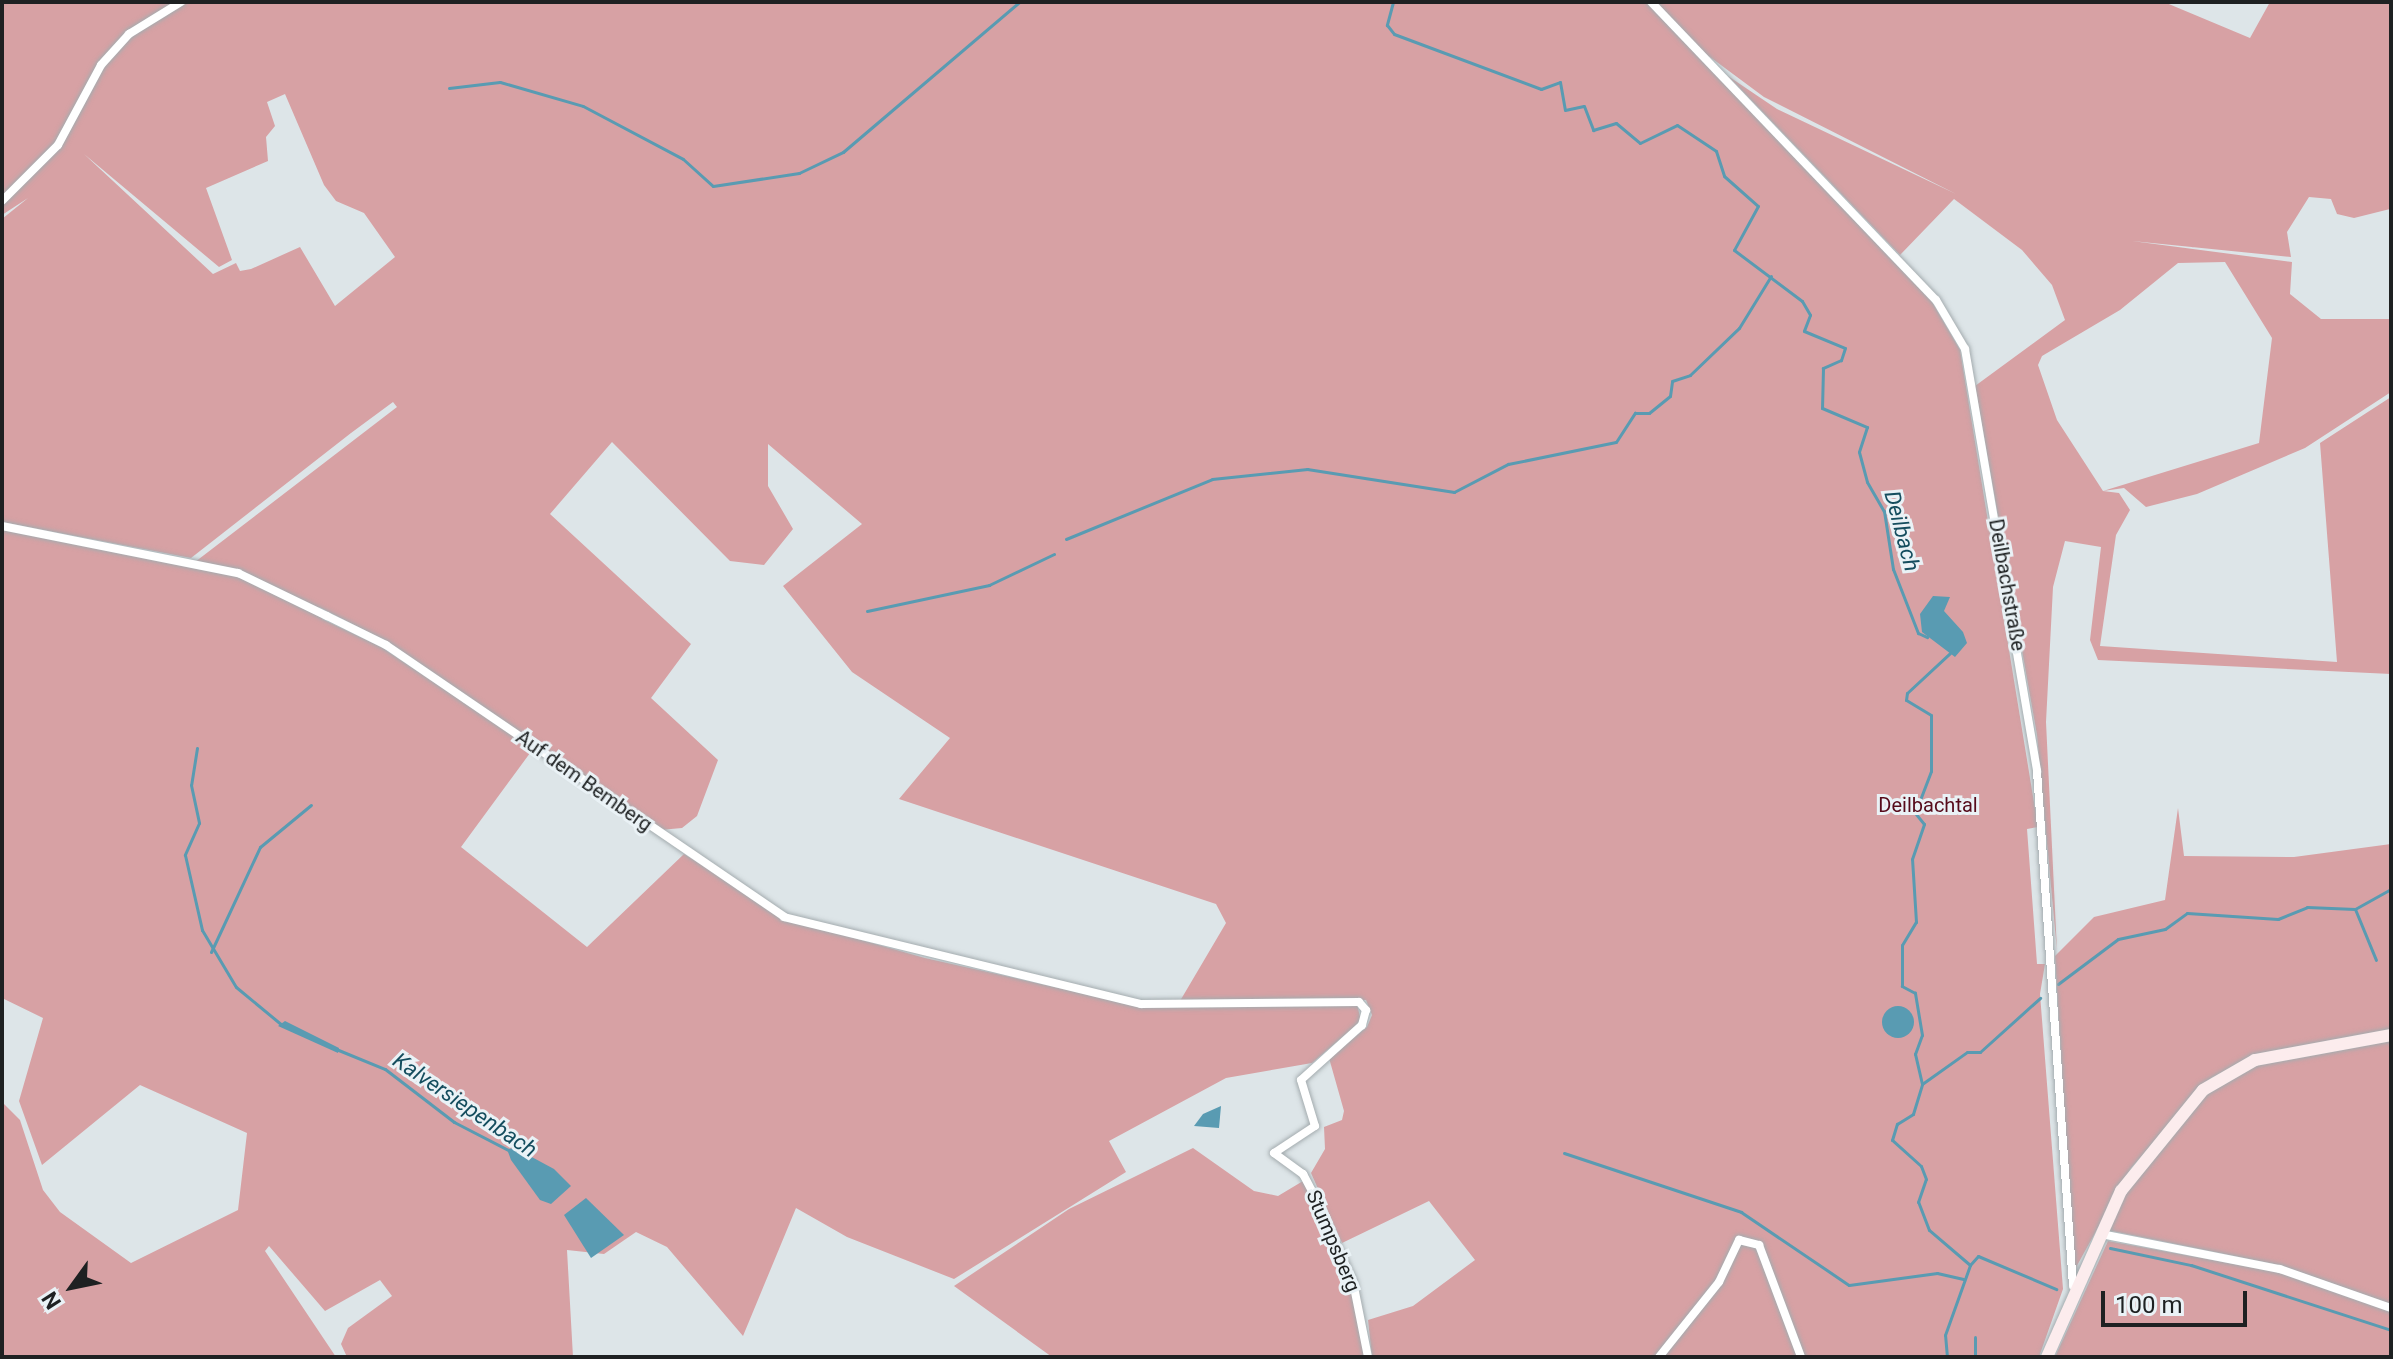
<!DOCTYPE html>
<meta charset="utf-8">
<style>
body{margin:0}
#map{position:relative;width:2393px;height:1359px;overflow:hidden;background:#dde5e8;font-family:Roboto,sans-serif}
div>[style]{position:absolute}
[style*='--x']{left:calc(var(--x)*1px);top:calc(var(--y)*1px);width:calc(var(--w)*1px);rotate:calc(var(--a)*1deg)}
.green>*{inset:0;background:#d7a1a4}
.water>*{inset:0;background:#599bb2}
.round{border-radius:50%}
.stream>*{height:3px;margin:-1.5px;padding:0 1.5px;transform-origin:1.5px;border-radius:1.5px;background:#599bb2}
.roads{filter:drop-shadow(0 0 2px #a4acaf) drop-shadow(0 0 2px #a4acaf)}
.minor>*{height:8px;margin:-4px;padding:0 4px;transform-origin:4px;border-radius:4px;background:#fff}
.secondary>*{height:12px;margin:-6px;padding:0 6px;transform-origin:6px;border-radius:6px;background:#fceced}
span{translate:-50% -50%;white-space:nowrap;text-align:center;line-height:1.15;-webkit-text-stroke:6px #eaf2f6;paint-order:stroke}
.street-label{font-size:20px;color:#1e2122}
.park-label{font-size:20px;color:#560b1b}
.water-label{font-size:22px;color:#144d5e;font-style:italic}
.frame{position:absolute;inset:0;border:4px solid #1e2122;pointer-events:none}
.north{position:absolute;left:32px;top:1247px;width:80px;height:80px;-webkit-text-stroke:6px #eaf2f6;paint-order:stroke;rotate:237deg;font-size:22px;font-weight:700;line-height:32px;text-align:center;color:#1e2122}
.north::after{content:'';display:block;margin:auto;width:28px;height:36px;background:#1e2122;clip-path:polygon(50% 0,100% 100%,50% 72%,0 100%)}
.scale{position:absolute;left:2101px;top:1291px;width:146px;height:36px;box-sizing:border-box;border:4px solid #1e2122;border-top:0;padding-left:10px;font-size:24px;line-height:28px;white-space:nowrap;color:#1e2122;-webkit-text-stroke:6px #eaf2f6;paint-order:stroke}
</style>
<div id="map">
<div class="green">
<div style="clip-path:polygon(evenodd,2px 2px,1646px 2px,1932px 302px,1960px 350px,2038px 827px,2027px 829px,2037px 964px,2045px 964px,2040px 994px,2063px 1289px,2039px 1357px,1372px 1357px,1368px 1320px,1413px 1306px,1475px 1260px,1429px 1201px,1342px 1243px,1311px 1173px,1325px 1149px,1324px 1127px,1342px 1120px,1344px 1111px,1329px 1058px,1367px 1027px,1372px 1015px,1366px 1000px,1180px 1001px,1226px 923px,1216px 904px,899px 799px,950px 738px,852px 672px,783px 586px,862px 524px,768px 444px,768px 486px,793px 529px,764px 565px,730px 561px,612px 442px,550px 514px,691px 644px,651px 698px,718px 760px,697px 816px,682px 828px,660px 830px,368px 632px,319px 607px,322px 619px,381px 647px,533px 749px,461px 847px,587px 947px,684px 854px,790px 920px,925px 958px,1139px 1006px,1357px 1004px,1361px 1021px,1312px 1063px,1226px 1078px,1109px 1141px,1126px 1172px,954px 1279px,847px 1237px,796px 1208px,743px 1336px,667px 1247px,636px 1232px,604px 1254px,567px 1250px,573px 1357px,347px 1357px,341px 1344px,348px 1328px,392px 1296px,380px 1280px,325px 1311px,269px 1246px,265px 1251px,336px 1357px,2px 1357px,2px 1102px,20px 1120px,43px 1190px,60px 1212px,131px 1263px,238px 1210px,247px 1133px,140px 1085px,42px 1165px,19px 1101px,43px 1018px,2px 998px,2px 529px,195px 562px,397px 407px,393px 402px,351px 433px,191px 558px,2px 522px,2px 219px,28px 198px,2px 215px,2px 2px,285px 94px,324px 185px,336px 201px,364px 213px,395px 257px,335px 306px,300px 247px,251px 269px,240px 271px,236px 263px,213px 274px,84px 154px,219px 267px,232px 260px,206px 188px,268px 161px,266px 137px,275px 126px,267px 102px,285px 94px)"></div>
<div style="clip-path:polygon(evenodd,1656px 2px,2164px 2px,2250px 38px,2270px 2px,2391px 2px,2390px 209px,2354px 218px,2337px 214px,2331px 199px,2309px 197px,2287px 232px,2291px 257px,2132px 241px,2292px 262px,2290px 294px,2321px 319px,2391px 319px,2391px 392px,2305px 448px,2197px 494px,2146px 507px,2124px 488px,2103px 491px,2119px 493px,2130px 510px,2116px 535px,2100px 646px,2337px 662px,2320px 443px,2391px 397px,2391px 674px,2098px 660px,2090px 640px,2101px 547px,2065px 541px,2053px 587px,2046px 722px,2057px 951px,2037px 735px,1975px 386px,2065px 320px,2052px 285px,2022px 250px,1954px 199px,1900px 255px,1728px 76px,1777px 109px,1956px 194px,1764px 97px,1706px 54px,1656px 2px,2225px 262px,2272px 338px,2259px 443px,2103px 491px,2057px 420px,2038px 365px,2042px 356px,2120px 310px,2178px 263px,2225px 262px)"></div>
<div style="clip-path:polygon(2178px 808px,2184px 856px,2294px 857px,2391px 844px,2391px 1031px,2255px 1056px,2211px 1078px,2131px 1168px,2074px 1271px,2055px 956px,2094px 917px,2165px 900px)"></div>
<div style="clip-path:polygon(2391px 1040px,2391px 1304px,2279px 1265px,2107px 1230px,2125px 1193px,2206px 1094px,2258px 1064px)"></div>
<div style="clip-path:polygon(1193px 1148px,1254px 1191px,1278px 1196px,1308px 1178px,1353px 1283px,1366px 1357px,1052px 1357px,954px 1286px,1069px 1209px)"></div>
<div style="clip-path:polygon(2108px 1241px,2278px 1272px,2391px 1311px,2391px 1357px,2055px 1357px)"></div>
</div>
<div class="water">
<div style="clip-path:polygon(1933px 596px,1950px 597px,1944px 611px,1963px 632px,1967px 643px,1955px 657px,1922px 632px,1920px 614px)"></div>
<div class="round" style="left:1882px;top:1006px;width:32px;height:32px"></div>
<div style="clip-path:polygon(285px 1021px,339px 1048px,338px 1053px,278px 1026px)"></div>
<div style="clip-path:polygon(1221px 1106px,1219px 1128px,1194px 1126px,1203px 1114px)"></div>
<div style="clip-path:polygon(515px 1148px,554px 1169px,571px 1186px,551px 1204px,540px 1200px,511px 1160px,507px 1149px)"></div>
<div style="clip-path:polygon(586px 1198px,624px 1235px,591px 1258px,564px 1215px)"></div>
</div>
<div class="stream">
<div style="--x:1393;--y:2;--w:24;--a:105"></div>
<div style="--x:1387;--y:25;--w:11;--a:52"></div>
<div style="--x:1394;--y:34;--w:157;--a:20.5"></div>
<div style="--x:1541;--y:89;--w:20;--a:-20"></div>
<div style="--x:1560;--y:82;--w:28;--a:80"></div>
<div style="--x:1565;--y:110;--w:19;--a:-12"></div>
<div style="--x:1584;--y:106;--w:26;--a:69"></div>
<div style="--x:1593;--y:130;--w:24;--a:-17"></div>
<div style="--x:1616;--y:123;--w:31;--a:40"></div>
<div style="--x:1640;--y:143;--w:41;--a:-25.9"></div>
<div style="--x:1677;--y:125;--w:47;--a:33.7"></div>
<div style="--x:1716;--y:151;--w:26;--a:72"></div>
<div style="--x:1724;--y:176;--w:45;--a:41.4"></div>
<div style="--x:1758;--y:206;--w:50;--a:118.6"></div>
<div style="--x:1734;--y:250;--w:85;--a:36.9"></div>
<div style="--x:1802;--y:301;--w:16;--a:60"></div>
<div style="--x:1810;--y:315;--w:17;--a:111"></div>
<div style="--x:1804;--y:331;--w:44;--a:22.5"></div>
<div style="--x:1845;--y:348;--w:13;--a:108"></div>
<div style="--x:1841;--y:360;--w:20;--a:156"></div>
<div style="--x:1823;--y:368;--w:40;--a:91.4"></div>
<div style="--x:1822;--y:408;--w:49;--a:22.9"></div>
<div style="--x:1867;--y:427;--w:26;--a:108"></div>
<div style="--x:1859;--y:452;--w:31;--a:75"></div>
<div style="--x:1867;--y:482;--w:34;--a:60"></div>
<div style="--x:1884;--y:511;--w:59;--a:81.2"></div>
<div style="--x:1893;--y:569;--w:69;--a:68.7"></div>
<div style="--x:1918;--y:633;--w:10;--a:24"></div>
<div style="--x:449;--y:88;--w:51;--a:-6.7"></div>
<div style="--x:500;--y:82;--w:86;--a:16.1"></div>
<div style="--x:583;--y:106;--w:113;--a:27.9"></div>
<div style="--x:683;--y:159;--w:40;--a:42"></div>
<div style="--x:713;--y:186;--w:87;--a:-8.6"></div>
<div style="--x:799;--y:173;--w:49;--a:-25.5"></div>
<div style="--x:843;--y:152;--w:231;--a:-40.4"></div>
<div style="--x:1066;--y:539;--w:158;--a:-22.3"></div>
<div style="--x:1212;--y:479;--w:96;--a:-6"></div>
<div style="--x:1307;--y:469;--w:149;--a:8.9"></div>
<div style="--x:1454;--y:492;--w:61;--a:-27.4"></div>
<div style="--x:1508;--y:464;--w:110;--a:-11.5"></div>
<div style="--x:1616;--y:442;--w:35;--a:-57"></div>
<div style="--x:1635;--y:413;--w:14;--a:0"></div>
<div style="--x:1649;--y:413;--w:27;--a:-39"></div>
<div style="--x:1670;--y:396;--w:15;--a:-82"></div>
<div style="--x:1672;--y:381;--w:19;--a:-18"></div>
<div style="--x:1690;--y:375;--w:68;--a:-43.8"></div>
<div style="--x:1739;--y:328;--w:61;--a:-58.4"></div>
<div style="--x:867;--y:611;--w:125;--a:-12"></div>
<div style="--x:989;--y:585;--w:72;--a:-25.5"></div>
<div style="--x:197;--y:748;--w:37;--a:99"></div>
<div style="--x:191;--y:785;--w:39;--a:78"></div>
<div style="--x:199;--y:823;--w:35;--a:114"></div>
<div style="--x:185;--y:855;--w:77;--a:77.2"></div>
<div style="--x:202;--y:930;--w:66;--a:59.2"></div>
<div style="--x:236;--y:987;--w:60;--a:39.6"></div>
<div style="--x:2355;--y:909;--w:55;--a:67.6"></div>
<div style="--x:211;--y:952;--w:116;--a:-65"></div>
<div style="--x:260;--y:847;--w:66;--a:-39.5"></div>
<div style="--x:2058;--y:984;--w:75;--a:-36.9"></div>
<div style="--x:2118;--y:939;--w:48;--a:-12"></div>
<div style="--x:2165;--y:929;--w:27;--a:-36"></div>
<div style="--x:2187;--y:913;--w:91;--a:3.8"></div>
<div style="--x:2278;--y:919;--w:31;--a:-22"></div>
<div style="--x:2307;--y:907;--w:48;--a:2.4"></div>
<div style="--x:2355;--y:909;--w:41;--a:-29.1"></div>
<div style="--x:336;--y:1049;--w:53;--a:22.2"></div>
<div style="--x:385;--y:1069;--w:87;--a:37.5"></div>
<div style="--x:454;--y:1122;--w:63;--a:27.4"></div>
<div style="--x:1922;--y:1084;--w:55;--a:-35.4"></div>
<div style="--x:1967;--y:1052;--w:13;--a:0"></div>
<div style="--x:1980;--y:1052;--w:81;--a:-42"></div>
<div style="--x:1564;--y:1153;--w:187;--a:18.4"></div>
<div style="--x:1741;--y:1212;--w:130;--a:34.1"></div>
<div style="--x:1849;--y:1285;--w:89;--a:-7.8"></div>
<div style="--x:1937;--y:1273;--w:27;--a:13"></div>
<div style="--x:2110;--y:1248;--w:83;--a:11.9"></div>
<div style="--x:2191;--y:1265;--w:210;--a:18"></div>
<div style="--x:1970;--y:1265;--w:12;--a:-48"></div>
<div style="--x:1978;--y:1256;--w:85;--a:22.9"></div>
<div style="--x:1885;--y:1357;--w:22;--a:0"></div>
<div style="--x:1947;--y:1357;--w:22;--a:-95"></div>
<div style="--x:1945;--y:1335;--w:74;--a:-70.3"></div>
<div style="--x:1970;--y:1265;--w:54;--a:-139.5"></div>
<div style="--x:1929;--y:1230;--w:30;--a:-111"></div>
<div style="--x:1918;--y:1202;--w:24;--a:-71"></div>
<div style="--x:1926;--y:1179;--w:14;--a:-111"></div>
<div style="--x:1921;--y:1166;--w:39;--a:-138"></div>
<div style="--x:1892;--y:1140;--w:17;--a:-73"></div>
<div style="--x:1897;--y:1124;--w:19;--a:-32"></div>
<div style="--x:1913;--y:1114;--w:31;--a:-73"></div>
<div style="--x:1922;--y:1084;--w:31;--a:-103"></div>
<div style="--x:1915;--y:1054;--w:20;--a:-70"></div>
<div style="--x:1922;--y:1035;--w:43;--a:-99.5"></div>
<div style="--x:1915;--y:993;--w:15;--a:-152"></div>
<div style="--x:1902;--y:986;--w:41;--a:-90"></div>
<div style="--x:1902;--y:945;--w:27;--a:-59"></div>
<div style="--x:1916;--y:922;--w:63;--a:-93.6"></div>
<div style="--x:1912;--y:859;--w:37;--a:-71"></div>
<div style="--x:1924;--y:824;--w:14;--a:-129"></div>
<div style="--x:1915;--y:813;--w:45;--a:-69.1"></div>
<div style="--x:1931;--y:771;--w:56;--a:-90"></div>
<div style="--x:1931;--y:715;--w:29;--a:-149"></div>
<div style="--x:1906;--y:700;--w:7;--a:-82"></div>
<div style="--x:1907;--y:693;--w:59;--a:-42.9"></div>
<div style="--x:1975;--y:1357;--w:20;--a:-90"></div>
</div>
<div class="roads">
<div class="minor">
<div style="--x:1651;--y:2;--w:412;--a:46.3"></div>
<div style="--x:1936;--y:300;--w:57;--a:59.4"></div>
<div style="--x:1965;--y:349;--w:428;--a:80.3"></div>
<div style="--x:2037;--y:771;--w:516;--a:86"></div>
<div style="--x:2;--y:201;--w:79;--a:-45"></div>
<div style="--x:58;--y:145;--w:91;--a:-61.7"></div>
<div style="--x:101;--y:65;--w:42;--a:-47.9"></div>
<div style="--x:129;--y:34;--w:61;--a:-31.6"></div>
<div style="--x:2;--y:526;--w:241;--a:11.3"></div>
<div style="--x:238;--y:573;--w:99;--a:25.8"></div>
<div style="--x:327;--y:616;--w:66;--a:26.2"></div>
<div style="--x:386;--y:645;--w:482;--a:34.3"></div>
<div style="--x:784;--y:917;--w:367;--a:13.7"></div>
<div style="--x:1141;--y:1004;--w:218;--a:-0.5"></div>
<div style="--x:1359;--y:1002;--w:11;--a:49"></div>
<div style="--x:1366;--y:1010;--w:16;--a:105"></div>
<div style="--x:1362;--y:1025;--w:82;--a:138"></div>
<div style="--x:1301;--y:1080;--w:48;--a:73.1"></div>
<div style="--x:1315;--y:1126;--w:49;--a:146.6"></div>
<div style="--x:1274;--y:1153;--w:36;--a:36"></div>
<div style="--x:1303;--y:1174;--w:19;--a:62"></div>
<div style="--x:1312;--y:1191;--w:100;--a:65.7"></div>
<div style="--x:1353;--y:1282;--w:76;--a:78.7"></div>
<div style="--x:2101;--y:1234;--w:182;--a:11.1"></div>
<div style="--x:2280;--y:1269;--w:118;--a:19.4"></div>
<div style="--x:1659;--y:1357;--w:96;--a:-51.3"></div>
<div style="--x:1719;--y:1282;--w:47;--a:-64.5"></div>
<div style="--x:1739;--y:1240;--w:21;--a:14"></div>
<div style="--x:1759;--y:1245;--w:120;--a:69.4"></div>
</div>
<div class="secondary">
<div style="--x:2047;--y:1357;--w:182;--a:-66"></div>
<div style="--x:2121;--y:1191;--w:130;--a:-50.9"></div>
<div style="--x:2203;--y:1090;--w:60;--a:-30"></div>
<div style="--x:2255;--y:1060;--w:138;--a:-10.4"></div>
</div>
</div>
<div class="street-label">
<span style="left:2007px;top:585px;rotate:80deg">Deilbachstraße</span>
<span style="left:584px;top:781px;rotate:35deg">Auf dem Bemberg</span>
<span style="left:1333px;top:1241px;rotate:67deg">Stumpsberg</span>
</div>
<div class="park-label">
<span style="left:1928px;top:805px">Deilbachtal</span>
</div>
<div class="water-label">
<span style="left:1902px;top:531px;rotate:75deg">Deilbach</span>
<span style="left:465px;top:1105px;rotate:34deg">Kalversiepenbach</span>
</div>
<div class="frame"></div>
<div class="north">N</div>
<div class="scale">100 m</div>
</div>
